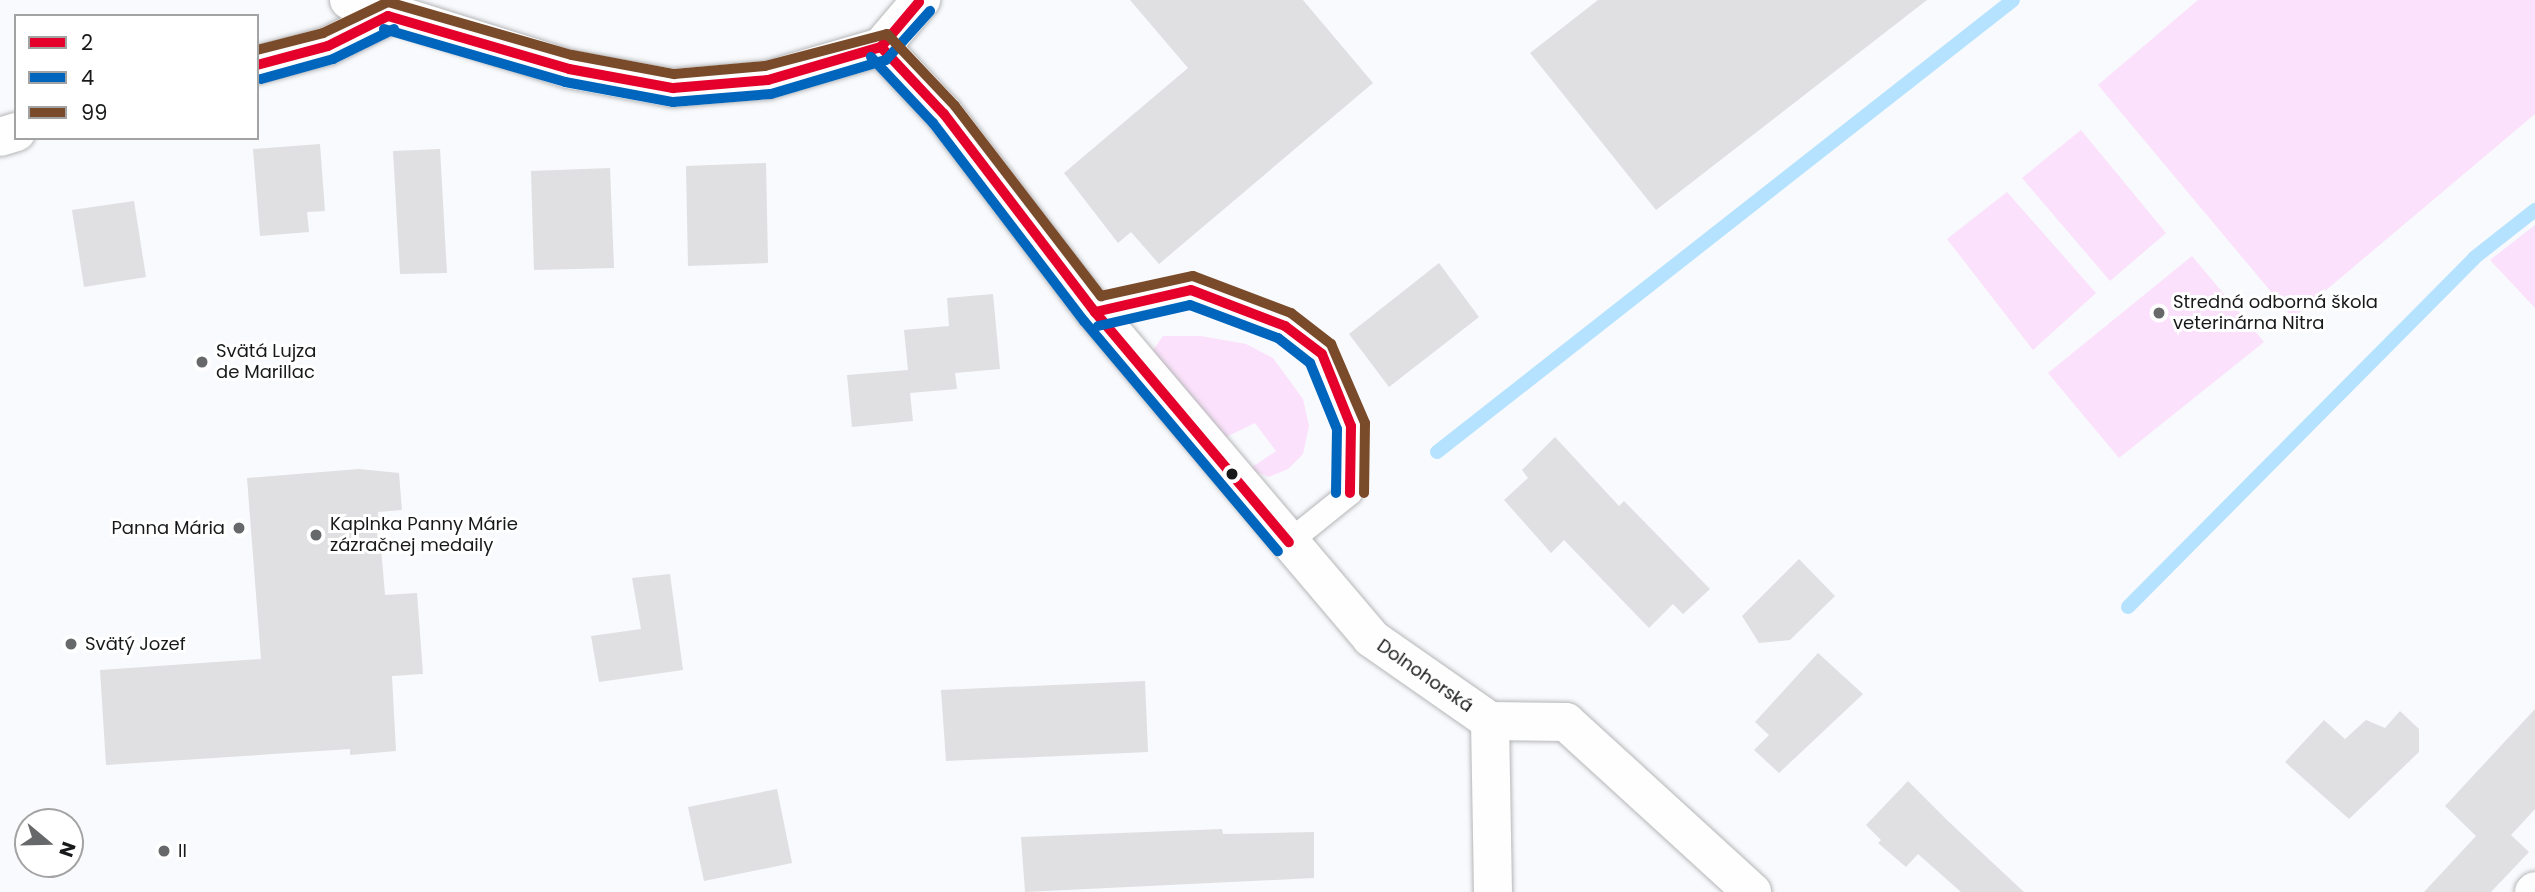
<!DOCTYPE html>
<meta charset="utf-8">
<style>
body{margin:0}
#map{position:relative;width:2535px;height:892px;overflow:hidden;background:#f9fafd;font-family:Poppins,sans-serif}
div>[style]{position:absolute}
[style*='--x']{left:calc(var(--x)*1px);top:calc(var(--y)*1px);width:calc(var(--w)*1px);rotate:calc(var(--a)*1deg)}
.green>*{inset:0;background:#fbe1fb}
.stream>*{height:14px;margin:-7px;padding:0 7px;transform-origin:7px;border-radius:7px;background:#b5e2fe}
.building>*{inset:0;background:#e0dfe2}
.roads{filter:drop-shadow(0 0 2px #b5b6b8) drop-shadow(0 0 2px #b5b6b8)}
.lane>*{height:24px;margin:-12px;padding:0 12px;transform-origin:12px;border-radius:12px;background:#fefeff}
.street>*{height:38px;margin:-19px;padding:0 19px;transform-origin:19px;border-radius:19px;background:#fefeff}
.bus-1>*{height:10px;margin:-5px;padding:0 5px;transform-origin:5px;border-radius:5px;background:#e4002b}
.bus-2>*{height:10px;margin:-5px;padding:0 5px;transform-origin:5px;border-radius:5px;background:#0065bd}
.bus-3>*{height:10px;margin:-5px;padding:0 5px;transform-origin:5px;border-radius:5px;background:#7a4b2a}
.dots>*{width:19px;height:19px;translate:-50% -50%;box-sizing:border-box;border:4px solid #fff;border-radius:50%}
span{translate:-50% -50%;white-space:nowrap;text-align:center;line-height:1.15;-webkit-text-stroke:6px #fff;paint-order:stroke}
.poi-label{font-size:18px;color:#18191a}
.left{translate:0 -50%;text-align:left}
.right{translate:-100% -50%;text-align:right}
.street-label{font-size:18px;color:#18191a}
.legend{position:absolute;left:14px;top:14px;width:245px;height:126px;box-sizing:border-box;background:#fff;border:2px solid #a3a3a3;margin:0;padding:9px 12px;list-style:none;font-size:21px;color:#18191a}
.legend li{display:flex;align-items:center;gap:14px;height:35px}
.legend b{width:35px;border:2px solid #a3a3a3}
.north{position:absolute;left:14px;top:808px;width:70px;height:70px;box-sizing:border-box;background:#fff;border:2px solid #a3a3a3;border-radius:50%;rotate:109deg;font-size:19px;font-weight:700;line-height:28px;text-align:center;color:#18191a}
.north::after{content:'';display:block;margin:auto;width:24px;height:32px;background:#676869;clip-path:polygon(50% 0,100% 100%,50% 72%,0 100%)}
</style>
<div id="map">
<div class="green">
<div style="clip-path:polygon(2198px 0,2535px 0,2535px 114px,2293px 318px,2098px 85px)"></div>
<div style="clip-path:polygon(2081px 130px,2166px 233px,2110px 281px,2022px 178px)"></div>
<div style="clip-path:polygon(2007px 192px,2096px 293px,2033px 350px,1947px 239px)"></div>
<div style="clip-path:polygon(2535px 225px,2535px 308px,2490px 260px)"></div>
<div style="clip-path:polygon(2192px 256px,2264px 342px,2119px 458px,2048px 373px)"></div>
<div style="clip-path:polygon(1163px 336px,1201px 336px,1246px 344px,1273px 358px,1303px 399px,1309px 426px,1303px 454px,1288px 469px,1269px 477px,1249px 469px,1276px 451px,1255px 423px,1220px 440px,1152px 361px,1153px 350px)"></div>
</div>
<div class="stream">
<div style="--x:1437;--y:452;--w:732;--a:-38.12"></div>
<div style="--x:2128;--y:607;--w:491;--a:-45.2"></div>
<div style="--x:2474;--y:258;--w:78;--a:-38.2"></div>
</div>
<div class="building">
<div style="clip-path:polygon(1130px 0,1303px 0,1373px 83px,1159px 264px,1131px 232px,1118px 243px,1064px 173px,1188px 68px)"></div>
<div style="clip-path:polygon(1598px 0,1927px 0,1656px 210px,1530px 53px)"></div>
<div style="clip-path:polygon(320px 144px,325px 211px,307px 212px,309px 232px,260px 236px,253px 149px)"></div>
<div style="clip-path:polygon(440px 149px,447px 273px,400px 274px,393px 151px)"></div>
<div style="clip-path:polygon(766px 163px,768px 263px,688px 266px,686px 166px)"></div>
<div style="clip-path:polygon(610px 168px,614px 268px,534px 270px,531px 171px)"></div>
<div style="clip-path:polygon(134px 201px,146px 277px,84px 287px,72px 210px)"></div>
<div style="clip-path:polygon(1439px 263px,1479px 317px,1389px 387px,1349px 334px)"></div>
<div style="clip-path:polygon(993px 294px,1000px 369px,955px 373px,957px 389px,910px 393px,913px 421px,852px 427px,847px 375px,908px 370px,904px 330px,949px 326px,947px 298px)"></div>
<div style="clip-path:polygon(1555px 437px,1619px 506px,1624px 501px,1710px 589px,1683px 614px,1673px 604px,1649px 628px,1564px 540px,1551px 553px,1504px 500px,1528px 478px,1522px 470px)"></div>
<div style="clip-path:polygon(359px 469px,399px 473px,402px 510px,378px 512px,385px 595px,417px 593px,423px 674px,392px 676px,396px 751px,350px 755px,350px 749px,106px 765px,100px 670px,261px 659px,247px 478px)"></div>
<div style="clip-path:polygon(1799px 559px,1835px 596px,1790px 640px,1759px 643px,1742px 616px)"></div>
<div style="clip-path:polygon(670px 574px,683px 670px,599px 682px,591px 636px,641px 629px,632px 578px)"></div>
<div style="clip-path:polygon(1818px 653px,1863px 694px,1779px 773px,1754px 750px,1769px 735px,1755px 722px)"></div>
<div style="clip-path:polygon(1145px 681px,1148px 752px,946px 761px,941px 690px)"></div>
<div style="clip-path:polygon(2535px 709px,2535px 809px,2511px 835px,2529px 852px,2491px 892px,2424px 892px,2476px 836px,2445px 806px)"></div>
<div style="clip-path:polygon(2400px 711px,2419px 729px,2419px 752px,2349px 819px,2285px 762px,2324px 720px,2345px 739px,2366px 720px,2385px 728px)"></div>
<div style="clip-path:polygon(1908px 781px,1949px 822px,2024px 892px,1961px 892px,1918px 854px,1906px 867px,1878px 843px,1881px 840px,1866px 825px)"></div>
<div style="clip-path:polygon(777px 789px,792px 863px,704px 881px,688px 807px)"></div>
<div style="clip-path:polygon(1222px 829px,1223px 834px,1314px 832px,1314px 878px,1025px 892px,1021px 837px)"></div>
</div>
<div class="roads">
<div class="lane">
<div style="--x:1095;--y:312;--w:98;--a:-12.9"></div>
<div style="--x:1191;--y:290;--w:101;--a:21"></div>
<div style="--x:1285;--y:326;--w:46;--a:37.1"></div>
<div style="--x:1322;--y:354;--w:78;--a:68.1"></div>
<div style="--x:1351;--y:426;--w:67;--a:90.9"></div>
<div style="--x:1350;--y:493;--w:78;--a:141.2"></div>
</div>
<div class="street">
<div style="--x:349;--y:0;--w:231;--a:17.4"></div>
<div style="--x:569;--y:69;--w:106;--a:10.4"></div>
<div style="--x:673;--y:88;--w:95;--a:-4.8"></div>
<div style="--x:768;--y:80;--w:118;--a:-16.3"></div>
<div style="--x:881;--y:47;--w:62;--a:-49.6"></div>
<div style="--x:881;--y:47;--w:92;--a:46.8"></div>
<div style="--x:944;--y:114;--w:249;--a:52.7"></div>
<div style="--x:1095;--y:312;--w:427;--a:49.7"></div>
<div style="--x:1371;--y:638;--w:145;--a:34.9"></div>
<div style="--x:1490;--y:721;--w:76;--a:0.8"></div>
<div style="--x:1566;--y:722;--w:252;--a:42.4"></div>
<div style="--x:257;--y:65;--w:73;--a:-15"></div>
<div style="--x:328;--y:46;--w:67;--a:-26.6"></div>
<div style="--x:0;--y:137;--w:17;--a:-17"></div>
<div style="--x:1490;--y:721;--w:171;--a:89"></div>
<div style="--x:2534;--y:892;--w:1;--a:-45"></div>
</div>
</div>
<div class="bus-1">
<div style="--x:388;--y:16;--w:189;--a:16.3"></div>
<div style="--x:569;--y:69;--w:106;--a:10.4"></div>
<div style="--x:673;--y:88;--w:95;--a:-4.8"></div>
<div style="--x:768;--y:80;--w:118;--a:-16.3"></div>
<div style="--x:881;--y:47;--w:59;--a:-49.8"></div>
<div style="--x:881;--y:47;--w:92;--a:46.8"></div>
<div style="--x:944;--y:114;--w:249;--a:52.7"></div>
<div style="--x:1095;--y:312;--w:301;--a:49.9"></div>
<div style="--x:257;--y:65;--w:73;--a:-15"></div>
<div style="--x:328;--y:46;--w:67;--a:-26.6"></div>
<div style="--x:1095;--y:312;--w:98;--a:-12.9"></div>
<div style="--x:1191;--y:290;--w:101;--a:21"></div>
<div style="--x:1285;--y:326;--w:46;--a:37.1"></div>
<div style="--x:1322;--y:354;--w:78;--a:68.1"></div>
<div style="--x:1351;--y:426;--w:67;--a:90.9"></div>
</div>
<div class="bus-2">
<div style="--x:384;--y:29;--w:189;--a:16.3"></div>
<div style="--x:565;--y:82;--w:110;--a:10.5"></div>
<div style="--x:673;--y:102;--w:98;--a:-4.7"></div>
<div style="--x:771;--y:94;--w:120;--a:-16.5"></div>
<div style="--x:886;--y:60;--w:66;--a:-48.1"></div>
<div style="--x:871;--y:57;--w:91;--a:46.8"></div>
<div style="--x:933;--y:123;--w:249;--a:52.7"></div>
<div style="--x:1084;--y:321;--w:301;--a:49.9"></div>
<div style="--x:261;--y:79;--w:75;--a:-15.5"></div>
<div style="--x:333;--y:59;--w:68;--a:-26.2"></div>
<div style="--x:1098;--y:326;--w:94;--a:-12.9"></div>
<div style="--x:1190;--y:305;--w:94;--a:20.6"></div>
<div style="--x:1278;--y:338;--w:41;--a:38"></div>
<div style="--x:1310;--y:363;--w:71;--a:67.8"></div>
<div style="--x:1337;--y:429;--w:64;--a:90.9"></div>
</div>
<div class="bus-3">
<div style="--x:257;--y:50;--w:68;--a:-14.4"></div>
<div style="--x:323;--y:33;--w:72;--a:-25.5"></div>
<div style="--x:388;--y:2;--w:191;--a:16.1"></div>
<div style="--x:572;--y:55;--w:104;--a:10.6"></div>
<div style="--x:674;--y:74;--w:91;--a:-5"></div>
<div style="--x:765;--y:66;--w:126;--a:-14.7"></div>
<div style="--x:887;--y:34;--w:99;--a:46.6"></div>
<div style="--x:955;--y:106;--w:240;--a:52.5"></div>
<div style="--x:1101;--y:296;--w:94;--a:-12.3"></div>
<div style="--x:1193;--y:276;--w:105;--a:20.7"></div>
<div style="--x:1291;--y:313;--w:51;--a:37.8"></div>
<div style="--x:1331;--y:344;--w:86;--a:66.7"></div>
<div style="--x:1365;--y:423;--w:70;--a:90.8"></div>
</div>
<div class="dots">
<div style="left:2159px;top:313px;background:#676869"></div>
<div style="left:202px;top:362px;background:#676869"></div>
<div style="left:1232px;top:474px;background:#18191a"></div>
<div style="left:239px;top:528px;background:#676869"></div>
<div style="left:316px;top:535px;background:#676869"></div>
<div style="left:71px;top:644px;background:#676869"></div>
<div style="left:164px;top:851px;background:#676869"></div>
</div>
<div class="poi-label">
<span class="left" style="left:2173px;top:313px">Stredná odborná škola<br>veterinárna Nitra</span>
<span class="left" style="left:216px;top:362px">Svätá Lujza<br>de Marillac</span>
<span class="left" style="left:330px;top:535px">Kaplnka Panny Márie<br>zázračnej medaily</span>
<span class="right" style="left:225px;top:528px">Panna Mária</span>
<span class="left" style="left:85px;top:644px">Svätý Jozef</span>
<span class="left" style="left:178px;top:851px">II</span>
</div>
<div class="street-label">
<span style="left:1425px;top:676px;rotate:35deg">Dolnohorská</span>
</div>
<ul class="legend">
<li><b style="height:9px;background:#e4002b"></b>2</li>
<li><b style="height:9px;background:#0065bd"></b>4</li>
<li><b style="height:9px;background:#7a4b2a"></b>99</li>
</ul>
<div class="north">N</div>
</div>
